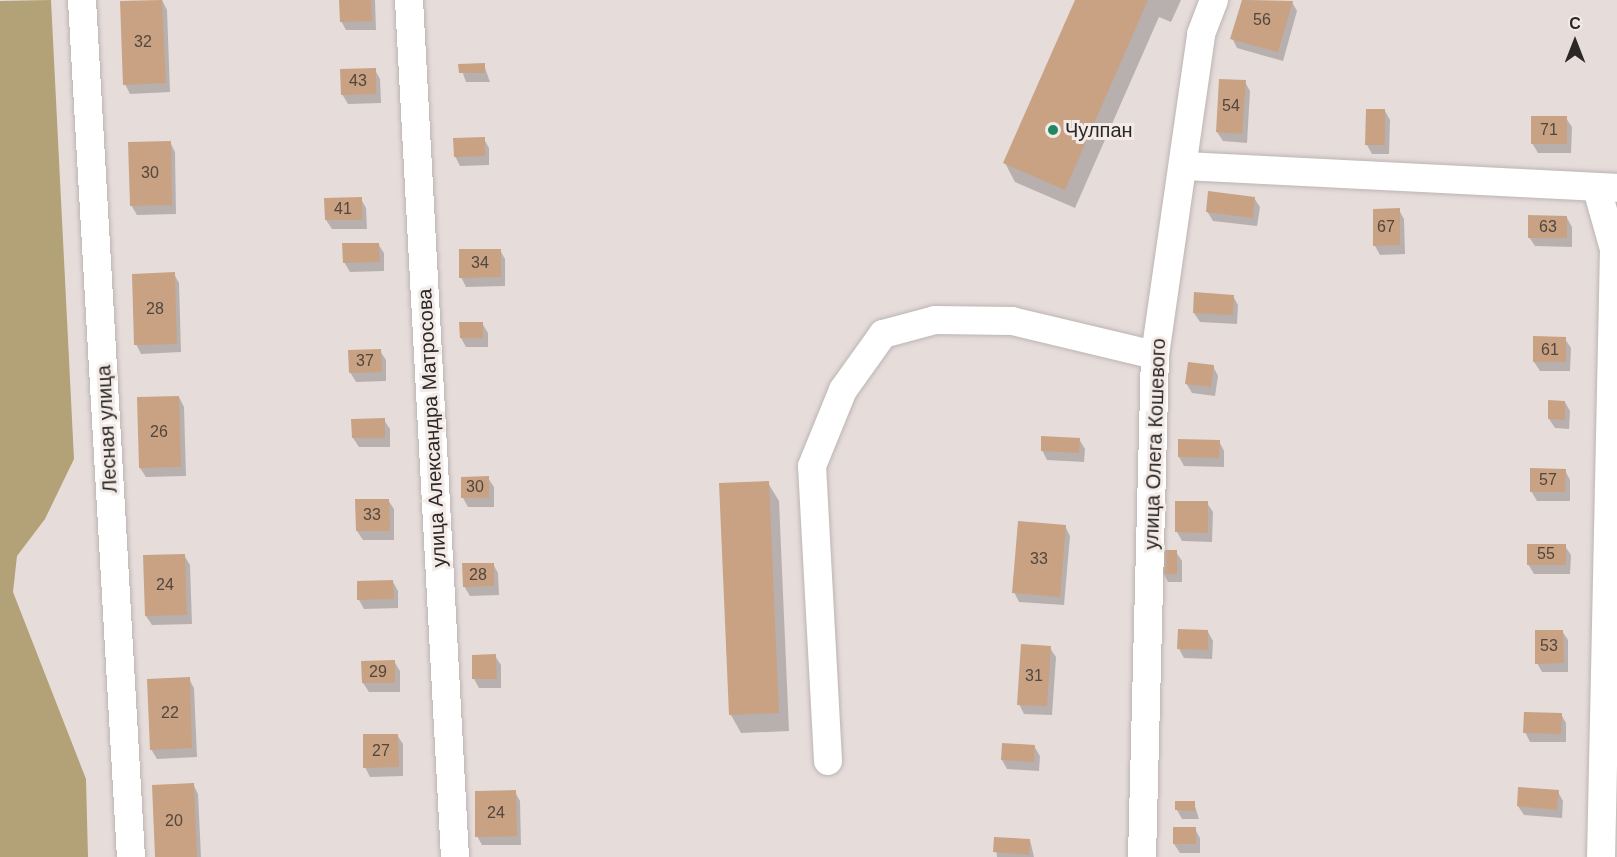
<!DOCTYPE html>
<meta charset="utf-8">
<style>
body{margin:0}
#map{position:relative;width:1617px;height:857px;overflow:hidden;background:#e6dddb;font-family:Helvetica,sans-serif}
div>[style]{position:absolute}
[style*='--x']{left:calc(var(--x)*1px);top:calc(var(--y)*1px);width:calc(var(--w)*1px);rotate:calc(var(--a)*1deg)}
.forest>*{inset:0;background:#b3a177}
.shadow>*{inset:0;background:#0003}
.building>*{inset:0;background:#c8a283}
.roads{filter:drop-shadow(0 0 2px #bcb4b2) drop-shadow(0 0 2px #bcb4b2)}
.minor>*{height:28px;margin:-14px;padding:0 14px;transform-origin:14px;border-radius:14px;background:#fff}
.dots>*{width:16px;height:16px;translate:-50% -50%;box-sizing:border-box;border:3px solid #f3ebe8;border-radius:50%}
span{translate:-50% -50%;white-space:nowrap;text-align:center;line-height:1.15;-webkit-text-stroke:6px #f3ebe8;paint-order:stroke}
.number-label{font-size:16px;color:#52463e}
.number-label span{-webkit-text-stroke-width:0}
.poi-label{font-size:20px;color:#2b2827}
.left{translate:0 -50%;text-align:left}
.street-label{font-size:20px;color:#2b2827}
.north{position:absolute;left:1545px;top:12px;width:60px;height:60px;-webkit-text-stroke:4px #f3ebe8;paint-order:stroke;rotate:0deg;font-size:16px;font-weight:700;line-height:24px;text-align:center;color:#2b2827}
.north::after{content:'';display:block;margin:auto;width:21px;height:27px;background:#2b2827;clip-path:polygon(50% 0,100% 100%,50% 72%,0 100%)}
</style>
<div id="map">
<div class="forest">
<div style="clip-path:polygon(51px 0,74px 459px,45px 519px,17px 556px,13px 592px,86px 779px,88px 857px,0 857px,0 1px)"></div>
</div>
<div class="shadow">
<div style="clip-path:polygon(162px 0,167px 10px,170px 92px,130px 94px,125px 84px)"></div>
<div style="clip-path:polygon(341px 0,375px 0,376px 30px,346px 30px,341px 21px)"></div>
<div style="clip-path:polygon(1076px 0,1181px 0,1171px 22px,1159px 17px,1075px 208px,1015px 182px,1005px 163px)"></div>
<div style="clip-path:polygon(1243px 0,1292px 2px,1297px 11px,1283px 61px,1237px 48px,1232px 38px)"></div>
<div style="clip-path:polygon(460px 65px,484px 65px,490px 82px,466px 82px)"></div>
<div style="clip-path:polygon(375px 70px,380px 79px,381px 103px,348px 104px,342px 94px)"></div>
<div style="clip-path:polygon(1245px 82px,1250px 91px,1247px 143px,1223px 141px,1217px 132px)"></div>
<div style="clip-path:polygon(1385px 111px,1390px 120px,1389px 154px,1372px 154px,1367px 145px)"></div>
<div style="clip-path:polygon(1566px 118px,1572px 127px,1571px 153px,1538px 153px,1532px 143px)"></div>
<div style="clip-path:polygon(484px 139px,489px 148px,489px 165px,460px 166px,455px 156px)"></div>
<div style="clip-path:polygon(170px 142px,175px 152px,176px 214px,137px 215px,131px 205px)"></div>
<div style="clip-path:polygon(1254px 198px,1260px 207px,1257px 226px,1213px 221px,1207px 211px)"></div>
<div style="clip-path:polygon(361px 199px,366px 208px,367px 229px,332px 229px,326px 220px,326px 200px)"></div>
<div style="clip-path:polygon(1399px 210px,1404px 219px,1405px 254px,1380px 255px,1375px 246px)"></div>
<div style="clip-path:polygon(1567px 218px,1572px 227px,1572px 247px,1535px 246px,1529px 237px)"></div>
<div style="clip-path:polygon(378px 244px,384px 253px,384px 271px,350px 272px,344px 262px)"></div>
<div style="clip-path:polygon(500px 250px,505px 259px,505px 286px,466px 287px,461px 277px)"></div>
<div style="clip-path:polygon(174px 274px,179px 283px,181px 352px,141px 354px,136px 344px)"></div>
<div style="clip-path:polygon(1233px 296px,1238px 305px,1237px 324px,1200px 322px,1194px 313px)"></div>
<div style="clip-path:polygon(482px 323px,488px 333px,488px 347px,466px 347px,461px 338px)"></div>
<div style="clip-path:polygon(1565px 339px,1571px 348px,1570px 371px,1540px 371px,1534px 362px)"></div>
<div style="clip-path:polygon(380px 351px,386px 360px,386px 381px,356px 382px,350px 372px)"></div>
<div style="clip-path:polygon(1213px 366px,1218px 376px,1215px 396px,1192px 393px,1186px 383px)"></div>
<div style="clip-path:polygon(179px 397px,184px 407px,186px 476px,146px 477px,140px 468px,138px 399px)"></div>
<div style="clip-path:polygon(1565px 402px,1570px 411px,1569px 429px,1555px 428px,1549px 419px)"></div>
<div style="clip-path:polygon(384px 420px,390px 429px,390px 447px,359px 447px,353px 438px)"></div>
<div style="clip-path:polygon(1079px 439px,1085px 449px,1084px 462px,1047px 460px,1042px 450px)"></div>
<div style="clip-path:polygon(1219px 441px,1224px 451px,1224px 467px,1184px 466px,1179px 457px)"></div>
<div style="clip-path:polygon(1565px 470px,1570px 480px,1570px 501px,1537px 501px,1531px 491px)"></div>
<div style="clip-path:polygon(488px 478px,494px 487px,494px 507px,468px 507px,463px 498px)"></div>
<div style="clip-path:polygon(768px 483px,779px 501px,789px 731px,741px 733px,731px 715px)"></div>
<div style="clip-path:polygon(388px 500px,394px 509px,394px 540px,363px 540px,357px 531px)"></div>
<div style="clip-path:polygon(1177px 503px,1207px 503px,1213px 512px,1212px 542px,1182px 541px,1177px 532px)"></div>
<div style="clip-path:polygon(1065px 526px,1070px 536px,1064px 605px,1019px 602px,1014px 592px)"></div>
<div style="clip-path:polygon(1565px 546px,1571px 555px,1570px 574px,1534px 574px,1528px 564px)"></div>
<div style="clip-path:polygon(1176px 552px,1182px 561px,1182px 582px,1168px 582px,1163px 573px)"></div>
<div style="clip-path:polygon(184px 555px,190px 565px,192px 624px,152px 625px,146px 616px)"></div>
<div style="clip-path:polygon(493px 564px,498px 573px,499px 595px,470px 596px,464px 586px)"></div>
<div style="clip-path:polygon(393px 582px,398px 591px,398px 608px,364px 609px,359px 600px)"></div>
<div style="clip-path:polygon(1562px 631px,1568px 640px,1568px 672px,1542px 672px,1537px 663px)"></div>
<div style="clip-path:polygon(1208px 632px,1213px 641px,1212px 659px,1184px 658px,1179px 649px)"></div>
<div style="clip-path:polygon(1050px 648px,1056px 657px,1052px 715px,1024px 714px,1019px 704px)"></div>
<div style="clip-path:polygon(495px 656px,501px 665px,501px 688px,479px 688px,474px 679px)"></div>
<div style="clip-path:polygon(394px 661px,400px 671px,400px 692px,369px 692px,363px 683px)"></div>
<div style="clip-path:polygon(189px 679px,194px 688px,197px 757px,157px 759px,151px 749px)"></div>
<div style="clip-path:polygon(1561px 714px,1566px 723px,1566px 742px,1530px 742px,1525px 732px)"></div>
<div style="clip-path:polygon(397px 735px,403px 744px,403px 776px,370px 777px,365px 767px)"></div>
<div style="clip-path:polygon(1034px 746px,1040px 756px,1039px 771px,1007px 769px,1002px 760px)"></div>
<div style="clip-path:polygon(193px 784px,198px 794px,201px 857px,156px 857px)"></div>
<div style="clip-path:polygon(515px 792px,520px 801px,521px 845px,482px 845px,477px 836px)"></div>
<div style="clip-path:polygon(1558px 792px,1563px 801px,1562px 818px,1524px 815px,1518px 806px)"></div>
<div style="clip-path:polygon(1194px 803px,1199px 819px,1182px 819px,1177px 810px)"></div>
<div style="clip-path:polygon(1195px 829px,1200px 838px,1200px 853px,1180px 853px,1174px 844px)"></div>
<div style="clip-path:polygon(995px 838px,1030px 840px,1034px 857px,997px 857px)"></div>
</div>
<div class="building">
<div style="clip-path:polygon(162px 0,166px 83px,123px 85px,120px 1px)"></div>
<div style="clip-path:polygon(339px 0,371px 0,372px 21px,340px 22px)"></div>
<div style="clip-path:polygon(1075px 0,1148px 0,1065px 190px,1003px 163px)"></div>
<div style="clip-path:polygon(1242px 0,1293px 1px,1278px 52px,1230px 39px)"></div>
<div style="clip-path:polygon(485px 63px,485px 73px,459px 73px,458px 64px)"></div>
<div style="clip-path:polygon(376px 68px,376px 94px,341px 95px,340px 69px)"></div>
<div style="clip-path:polygon(1219px 79px,1246px 80px,1242px 134px,1216px 132px)"></div>
<div style="clip-path:polygon(1366px 109px,1385px 109px,1385px 145px,1365px 145px)"></div>
<div style="clip-path:polygon(1531px 116px,1567px 116px,1567px 144px,1531px 144px)"></div>
<div style="clip-path:polygon(485px 137px,485px 156px,454px 157px,453px 138px)"></div>
<div style="clip-path:polygon(171px 141px,172px 205px,130px 206px,128px 142px)"></div>
<div style="clip-path:polygon(1208px 191px,1255px 197px,1253px 218px,1206px 212px)"></div>
<div style="clip-path:polygon(362px 197px,362px 220px,325px 220px,324px 198px)"></div>
<div style="clip-path:polygon(1400px 208px,1400px 245px,1373px 246px,1373px 209px)"></div>
<div style="clip-path:polygon(1528px 215px,1567px 216px,1567px 238px,1528px 238px)"></div>
<div style="clip-path:polygon(342px 243px,379px 243px,380px 262px,343px 263px)"></div>
<div style="clip-path:polygon(459px 249px,501px 249px,501px 277px,459px 278px)"></div>
<div style="clip-path:polygon(175px 272px,177px 344px,134px 345px,132px 274px)"></div>
<div style="clip-path:polygon(1194px 292px,1234px 295px,1233px 315px,1193px 313px)"></div>
<div style="clip-path:polygon(459px 322px,483px 322px,483px 338px,460px 338px)"></div>
<div style="clip-path:polygon(1533px 336px,1566px 337px,1566px 362px,1533px 362px)"></div>
<div style="clip-path:polygon(381px 349px,382px 372px,349px 373px,348px 350px)"></div>
<div style="clip-path:polygon(1188px 362px,1214px 365px,1211px 387px,1185px 384px)"></div>
<div style="clip-path:polygon(179px 396px,181px 467px,139px 468px,137px 397px)"></div>
<div style="clip-path:polygon(1548px 400px,1565px 401px,1565px 420px,1548px 419px)"></div>
<div style="clip-path:polygon(385px 418px,385px 438px,352px 438px,351px 419px)"></div>
<div style="clip-path:polygon(1041px 436px,1080px 438px,1079px 453px,1041px 451px)"></div>
<div style="clip-path:polygon(1178px 439px,1220px 440px,1219px 458px,1178px 457px)"></div>
<div style="clip-path:polygon(1530px 468px,1566px 469px,1565px 492px,1530px 492px)"></div>
<div style="clip-path:polygon(489px 476px,489px 498px,461px 498px,461px 477px)"></div>
<div style="clip-path:polygon(769px 481px,779px 713px,729px 715px,719px 483px)"></div>
<div style="clip-path:polygon(355px 499px,389px 499px,390px 531px,356px 531px)"></div>
<div style="clip-path:polygon(1175px 501px,1208px 501px,1208px 533px,1175px 532px)"></div>
<div style="clip-path:polygon(1018px 521px,1066px 525px,1060px 597px,1012px 593px)"></div>
<div style="clip-path:polygon(1527px 544px,1566px 544px,1566px 565px,1527px 565px)"></div>
<div style="clip-path:polygon(1161px 550px,1177px 550px,1177px 574px,1161px 574px)"></div>
<div style="clip-path:polygon(185px 554px,187px 615px,145px 616px,143px 555px)"></div>
<div style="clip-path:polygon(462px 563px,494px 563px,494px 586px,463px 587px)"></div>
<div style="clip-path:polygon(393px 580px,394px 599px,357px 600px,357px 581px)"></div>
<div style="clip-path:polygon(1178px 629px,1208px 630px,1208px 650px,1177px 649px)"></div>
<div style="clip-path:polygon(1535px 630px,1563px 630px,1564px 663px,1535px 664px)"></div>
<div style="clip-path:polygon(1021px 644px,1051px 646px,1047px 706px,1017px 705px)"></div>
<div style="clip-path:polygon(496px 654px,497px 679px,472px 679px,472px 655px)"></div>
<div style="clip-path:polygon(395px 660px,395px 683px,362px 683px,361px 661px)"></div>
<div style="clip-path:polygon(190px 677px,192px 748px,150px 750px,147px 679px)"></div>
<div style="clip-path:polygon(1524px 712px,1562px 713px,1561px 734px,1523px 733px)"></div>
<div style="clip-path:polygon(363px 734px,398px 734px,399px 767px,363px 768px)"></div>
<div style="clip-path:polygon(1002px 743px,1035px 745px,1034px 762px,1001px 760px)"></div>
<div style="clip-path:polygon(194px 783px,197px 857px,155px 857px,152px 785px)"></div>
<div style="clip-path:polygon(1518px 787px,1559px 790px,1557px 810px,1517px 806px)"></div>
<div style="clip-path:polygon(516px 790px,517px 836px,475px 837px,475px 791px)"></div>
<div style="clip-path:polygon(1175px 801px,1195px 801px,1195px 811px,1175px 810px)"></div>
<div style="clip-path:polygon(1173px 827px,1196px 827px,1196px 844px,1173px 844px)"></div>
<div style="clip-path:polygon(994px 837px,1030px 839px,1029px 855px,993px 852px)"></div>
</div>
<div class="roads">
<div class="minor">
<div style="--x:82;--y:0;--w:858;--a:86.73"></div>
<div style="--x:409;--y:0;--w:858;--a:86.93"></div>
<div style="--x:1184;--y:166;--w:432;--a:2.9"></div>
<div style="--x:1597;--y:189;--w:62;--a:74.2"></div>
<div style="--x:1614;--y:249;--w:608;--a:91.22"></div>
<div style="--x:828;--y:761;--w:295;--a:-93.1"></div>
<div style="--x:812;--y:466;--w:82;--a:-67.8"></div>
<div style="--x:843;--y:390;--w:69;--a:-54.5"></div>
<div style="--x:883;--y:334;--w:54;--a:-15.1"></div>
<div style="--x:935;--y:320;--w:77;--a:0.7"></div>
<div style="--x:1012;--y:321;--w:147;--a:13.4"></div>
<div style="--x:1142;--y:857;--w:502;--a:-88.52"></div>
<div style="--x:1155;--y:355;--w:324;--a:-81.8"></div>
<div style="--x:1201;--y:34;--w:36;--a:-69"></div>
</div>
</div>
<div class="dots">
<div style="left:1053px;top:130px;background:#218762"></div>
</div>
<div class="number-label">
<span style="left:1262px;top:20px">56</span>
<span style="left:143px;top:42px">32</span>
<span style="left:358px;top:81px">43</span>
<span style="left:1231px;top:106px">54</span>
<span style="left:1549px;top:130px">71</span>
<span style="left:150px;top:173px">30</span>
<span style="left:343px;top:209px">41</span>
<span style="left:1386px;top:227px">67</span>
<span style="left:1548px;top:227px">63</span>
<span style="left:480px;top:263px">34</span>
<span style="left:155px;top:309px">28</span>
<span style="left:1550px;top:350px">61</span>
<span style="left:365px;top:361px">37</span>
<span style="left:159px;top:432px">26</span>
<span style="left:1548px;top:480px">57</span>
<span style="left:475px;top:487px">30</span>
<span style="left:372px;top:515px">33</span>
<span style="left:1546px;top:554px">55</span>
<span style="left:1039px;top:559px">33</span>
<span style="left:478px;top:575px">28</span>
<span style="left:165px;top:585px">24</span>
<span style="left:1549px;top:646px">53</span>
<span style="left:378px;top:672px">29</span>
<span style="left:1034px;top:676px">31</span>
<span style="left:170px;top:713px">22</span>
<span style="left:381px;top:751px">27</span>
<span style="left:496px;top:813px">24</span>
<span style="left:174px;top:821px">20</span>
</div>
<div class="poi-label">
<span class="left" style="left:1065px;top:130px">Чулпан</span>
</div>
<div class="street-label">
<span style="left:432px;top:428px;rotate:-93deg">улица Александра Матросова</span>
<span style="left:107px;top:429px;rotate:-93deg">Лесная улица</span>
<span style="left:1155px;top:444px;rotate:-88deg">улица Олега Кошевого</span>
</div>
<div class="north">С</div>
</div>
